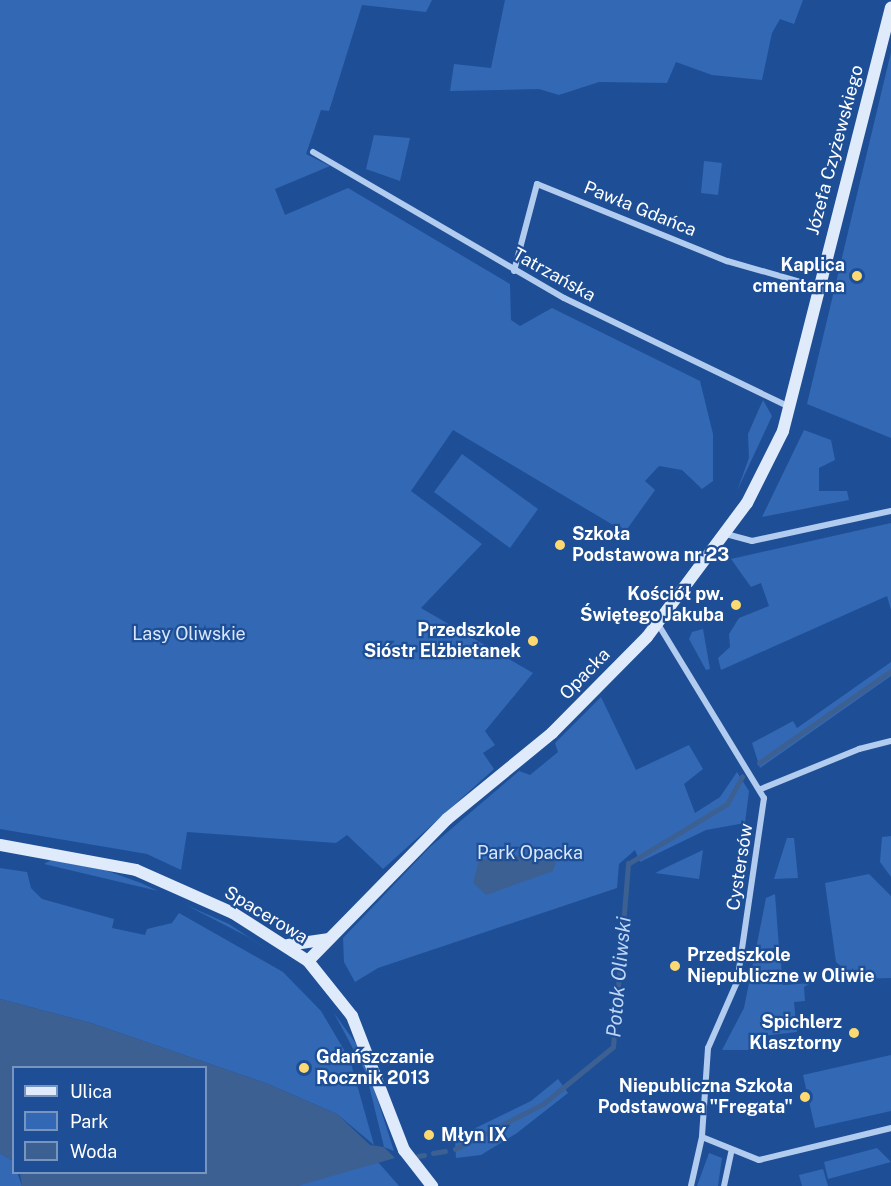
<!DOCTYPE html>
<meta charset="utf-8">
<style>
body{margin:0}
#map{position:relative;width:891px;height:1186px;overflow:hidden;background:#1e4f96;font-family:"Public Sans",sans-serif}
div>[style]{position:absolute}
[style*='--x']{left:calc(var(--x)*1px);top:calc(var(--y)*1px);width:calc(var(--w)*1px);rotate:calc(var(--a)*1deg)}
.green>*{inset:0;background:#3268b4}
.water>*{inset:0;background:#3d6093}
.stream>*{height:4.5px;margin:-2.25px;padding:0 2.25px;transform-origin:2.25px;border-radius:2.25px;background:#3d6093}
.street>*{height:6px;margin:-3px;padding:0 3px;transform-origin:3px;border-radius:3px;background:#b2ccef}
.secondary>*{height:12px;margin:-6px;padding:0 6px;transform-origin:6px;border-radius:6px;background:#dfeafb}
.dots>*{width:16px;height:16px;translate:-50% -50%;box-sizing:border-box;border:3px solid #1e4f96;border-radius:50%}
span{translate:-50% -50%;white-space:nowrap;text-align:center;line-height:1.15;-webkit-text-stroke:4.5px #1e4f96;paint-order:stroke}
.street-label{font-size:18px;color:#fff}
.poi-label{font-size:18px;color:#fff;font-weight:700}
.right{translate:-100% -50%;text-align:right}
.left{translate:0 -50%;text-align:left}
.park-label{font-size:18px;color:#d8e7fb}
.water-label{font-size:20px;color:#bed6f6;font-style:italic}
.legend{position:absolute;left:12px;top:1066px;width:195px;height:108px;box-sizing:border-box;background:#1e4f96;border:2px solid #7895c0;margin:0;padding:8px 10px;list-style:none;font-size:18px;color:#fff}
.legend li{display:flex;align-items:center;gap:12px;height:30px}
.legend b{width:30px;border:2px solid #7895c0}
</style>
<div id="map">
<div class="green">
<div style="clip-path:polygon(0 0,432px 0,426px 12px,362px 5px,329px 111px,321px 110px,306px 154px,330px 166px,275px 189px,285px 215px,348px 188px,510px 284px,511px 320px,520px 326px,552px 308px,700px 381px,713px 434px,713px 481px,702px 489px,682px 470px,659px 466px,645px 481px,655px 490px,625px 532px,453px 430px,411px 491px,482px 544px,421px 608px,533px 673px,485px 731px,495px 745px,483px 753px,494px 769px,383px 869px,347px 835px,336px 843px,187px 832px,181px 870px,147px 854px,0 829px)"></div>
<div style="clip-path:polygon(505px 0,803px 0,794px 24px,780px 19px,772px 33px,762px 80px,712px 75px,676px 62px,667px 83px,599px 82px,559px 95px,539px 89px,450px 91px,454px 64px,491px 68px)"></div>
<div style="clip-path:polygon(891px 52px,891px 438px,807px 404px)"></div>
<div style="clip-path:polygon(374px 135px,410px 138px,400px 181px,366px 169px)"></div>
<div style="clip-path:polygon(704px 161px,722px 163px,718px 195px,701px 193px)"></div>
<div style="clip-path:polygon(763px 400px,772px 416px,737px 491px,749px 458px,748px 434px)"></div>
<div style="clip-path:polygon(804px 430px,831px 440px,835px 460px,819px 468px,819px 491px,847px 491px,849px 500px,762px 517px)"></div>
<div style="clip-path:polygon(462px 454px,538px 509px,510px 548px,434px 492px)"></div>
<div style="clip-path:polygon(891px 523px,891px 610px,887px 596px,721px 670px,718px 658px,730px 647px,729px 634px,739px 618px,769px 606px,761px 583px,751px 587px,731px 559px)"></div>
<div style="clip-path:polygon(703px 629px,710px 669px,706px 670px,689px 639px,692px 632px)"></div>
<div style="clip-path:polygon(891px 662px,891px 676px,760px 768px,752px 743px,793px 721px,797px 728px)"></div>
<div style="clip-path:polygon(601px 697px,636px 770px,689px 745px,703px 769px,684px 784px,695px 813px,720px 797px,737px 772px,749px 791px,745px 823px,706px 830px,640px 862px,635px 850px,619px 864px,617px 888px,378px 968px,355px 982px,344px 962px,343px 938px,430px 847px,519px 771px,530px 775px,558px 752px,555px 743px)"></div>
<div style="clip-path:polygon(891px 836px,891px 877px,880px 862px,882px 837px)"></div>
<div style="clip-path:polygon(787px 838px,794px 838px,798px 878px,774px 879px)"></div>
<div style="clip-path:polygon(703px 850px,699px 879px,655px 873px,669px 866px)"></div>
<div style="clip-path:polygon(51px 860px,105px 870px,141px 883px,158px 891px,44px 864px)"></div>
<div style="clip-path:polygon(0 868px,27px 872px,31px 888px,42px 899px,114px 919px,112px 928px,145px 935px,147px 929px,172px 923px,179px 913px,283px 972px,321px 1011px,350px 1060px,374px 1145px,337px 1114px,268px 1084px,91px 1023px,0 999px)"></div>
<div style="clip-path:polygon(869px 874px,891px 896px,891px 978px,855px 979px,836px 962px,825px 883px)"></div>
<div style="clip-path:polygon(775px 894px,779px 948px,756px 949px,766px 898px)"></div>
<div style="clip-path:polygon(186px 905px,229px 924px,274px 954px,248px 937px)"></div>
<div style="clip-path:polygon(780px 952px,783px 985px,811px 983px,804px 987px,805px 1001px,794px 1002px,797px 1032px,761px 1036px,762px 1050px,722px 1050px,744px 1008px,755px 953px)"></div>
<div style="clip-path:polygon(334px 1013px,357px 1045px,368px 1070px,394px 1151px,384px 1147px,366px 1073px)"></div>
<div style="clip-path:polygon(891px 1055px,891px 1111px,815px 1128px,803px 1075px)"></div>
<div style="clip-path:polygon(558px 1079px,568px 1093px,517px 1133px,481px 1155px,456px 1158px,455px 1138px,531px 1101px)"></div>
<div style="clip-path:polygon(877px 1148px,891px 1162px,828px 1179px,824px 1162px)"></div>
<div style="clip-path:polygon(0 1153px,13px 1161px,22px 1186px,0 1186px)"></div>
<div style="clip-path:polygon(709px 1153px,722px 1158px,718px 1186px,697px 1186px)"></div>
<div style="clip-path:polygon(378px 1162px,399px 1186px,297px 1186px,321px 1177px)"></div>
<div style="clip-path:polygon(823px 1169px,828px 1186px,802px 1186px,799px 1175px)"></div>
</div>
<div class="water">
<div style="clip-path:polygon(552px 852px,557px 858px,553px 871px,486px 895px,473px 883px,479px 860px)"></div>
<div style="clip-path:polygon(0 999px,91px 1023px,268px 1084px,337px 1114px,370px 1145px,384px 1147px,395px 1158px,297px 1186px,22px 1186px,20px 1173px,206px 1172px,206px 1068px,14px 1068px,13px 1161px,0 1153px)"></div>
</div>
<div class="stream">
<div style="--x:759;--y:763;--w:161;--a:-34.9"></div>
<div style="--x:455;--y:1149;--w:99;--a:-27.1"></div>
<div style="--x:543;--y:1104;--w:90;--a:-39.2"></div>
<div style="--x:613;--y:1047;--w:184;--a:-85.3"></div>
<div style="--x:628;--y:864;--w:116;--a:-31.2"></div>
<div style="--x:727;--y:804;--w:31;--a:-61"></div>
<div style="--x:433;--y:1153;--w:12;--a:-9"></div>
<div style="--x:418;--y:1156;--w:6;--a:-9"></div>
</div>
<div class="street">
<div style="--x:313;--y:152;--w:290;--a:30.2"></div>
<div style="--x:564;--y:298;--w:250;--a:25.8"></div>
<div style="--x:514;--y:271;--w:90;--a:-75.2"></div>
<div style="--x:537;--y:184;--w:205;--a:22.1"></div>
<div style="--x:727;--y:261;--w:95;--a:15.9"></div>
<div style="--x:726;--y:534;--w:27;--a:15"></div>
<div style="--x:752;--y:541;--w:142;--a:-12.2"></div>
<div style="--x:658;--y:624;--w:204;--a:58.7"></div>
<div style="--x:764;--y:798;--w:186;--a:98.3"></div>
<div style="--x:737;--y:982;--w:72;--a:113.7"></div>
<div style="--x:708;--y:1048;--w:89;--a:93.9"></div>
<div style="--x:702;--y:1137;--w:50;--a:102.7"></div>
<div style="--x:761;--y:789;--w:106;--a:-22.2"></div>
<div style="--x:859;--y:749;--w:33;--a:-14"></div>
<div style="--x:702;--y:1137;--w:61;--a:22"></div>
<div style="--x:759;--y:1160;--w:136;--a:-13.6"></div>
<div style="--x:724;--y:1186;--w:35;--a:-78"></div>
</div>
<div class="secondary">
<div style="--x:0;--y:845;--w:138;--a:10.4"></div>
<div style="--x:136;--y:870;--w:106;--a:23.9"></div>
<div style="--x:233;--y:913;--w:89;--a:32.6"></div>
<div style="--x:308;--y:961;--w:70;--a:51.3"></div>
<div style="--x:352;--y:1016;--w:144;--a:68.8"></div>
<div style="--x:404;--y:1150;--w:46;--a:52.1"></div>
<div style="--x:288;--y:945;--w:40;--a:-8.5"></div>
<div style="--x:308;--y:961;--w:199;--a:-45.6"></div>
<div style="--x:447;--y:819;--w:136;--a:-39.3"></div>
<div style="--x:552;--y:733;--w:135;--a:-45.3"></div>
<div style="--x:647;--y:637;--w:167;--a:-53.3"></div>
<div style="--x:747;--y:503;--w:80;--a:-63.4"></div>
<div style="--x:783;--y:431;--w:437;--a:-75.7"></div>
</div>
<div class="dots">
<div style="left:857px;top:276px;background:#fdd971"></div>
<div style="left:560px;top:545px;background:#fdd971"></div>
<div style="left:736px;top:605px;background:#fdd971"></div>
<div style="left:533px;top:641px;background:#fdd971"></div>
<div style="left:675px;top:966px;background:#fdd971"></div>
<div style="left:854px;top:1033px;background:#fdd971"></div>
<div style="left:304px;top:1068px;background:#fdd971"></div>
<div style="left:805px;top:1097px;background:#fdd971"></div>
<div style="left:429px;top:1135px;background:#fdd971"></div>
</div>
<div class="street-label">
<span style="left:835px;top:150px;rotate:-75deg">Józefa Czyżewskiego</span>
<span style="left:640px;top:209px;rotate:22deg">Pawła Gdańca</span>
<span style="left:554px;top:275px;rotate:29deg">Tatrzańska</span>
<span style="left:585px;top:674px;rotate:-46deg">Opacka</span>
<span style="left:740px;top:867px;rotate:-81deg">Cystersów</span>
<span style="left:266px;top:915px;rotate:31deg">Spacerowa</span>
</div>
<div class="poi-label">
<span class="right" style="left:845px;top:276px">Kaplica<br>cmentarna</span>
<span class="left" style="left:572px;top:545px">Szkoła<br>Podstawowa nr 23</span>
<span class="right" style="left:724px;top:605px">Kościół pw.<br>Świętego Jakuba</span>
<span class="right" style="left:521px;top:641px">Przedszkole<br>Sióstr Elżbietanek</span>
<span class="left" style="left:687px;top:966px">Przedszkole<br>Niepubliczne w Oliwie</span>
<span class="right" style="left:842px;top:1033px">Spichlerz<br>Klasztorny</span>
<span class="left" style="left:316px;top:1068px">Gdańszczanie<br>Rocznik 2013</span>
<span class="right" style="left:793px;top:1097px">Niepubliczna Szkoła<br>Podstawowa "Fregata"</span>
<span class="left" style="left:441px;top:1135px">Młyn IX</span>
</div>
<div class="park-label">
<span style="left:189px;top:634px">Lasy Oliwskie</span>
<span style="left:530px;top:853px">Park Opacka</span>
</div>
<div class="water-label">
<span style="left:619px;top:977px;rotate:-85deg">Potok Oliwski</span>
</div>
<ul class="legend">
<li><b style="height:8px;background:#dfeafb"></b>Ulica</li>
<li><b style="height:16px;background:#3268b4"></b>Park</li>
<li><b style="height:16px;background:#3d6093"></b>Woda</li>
</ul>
</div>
